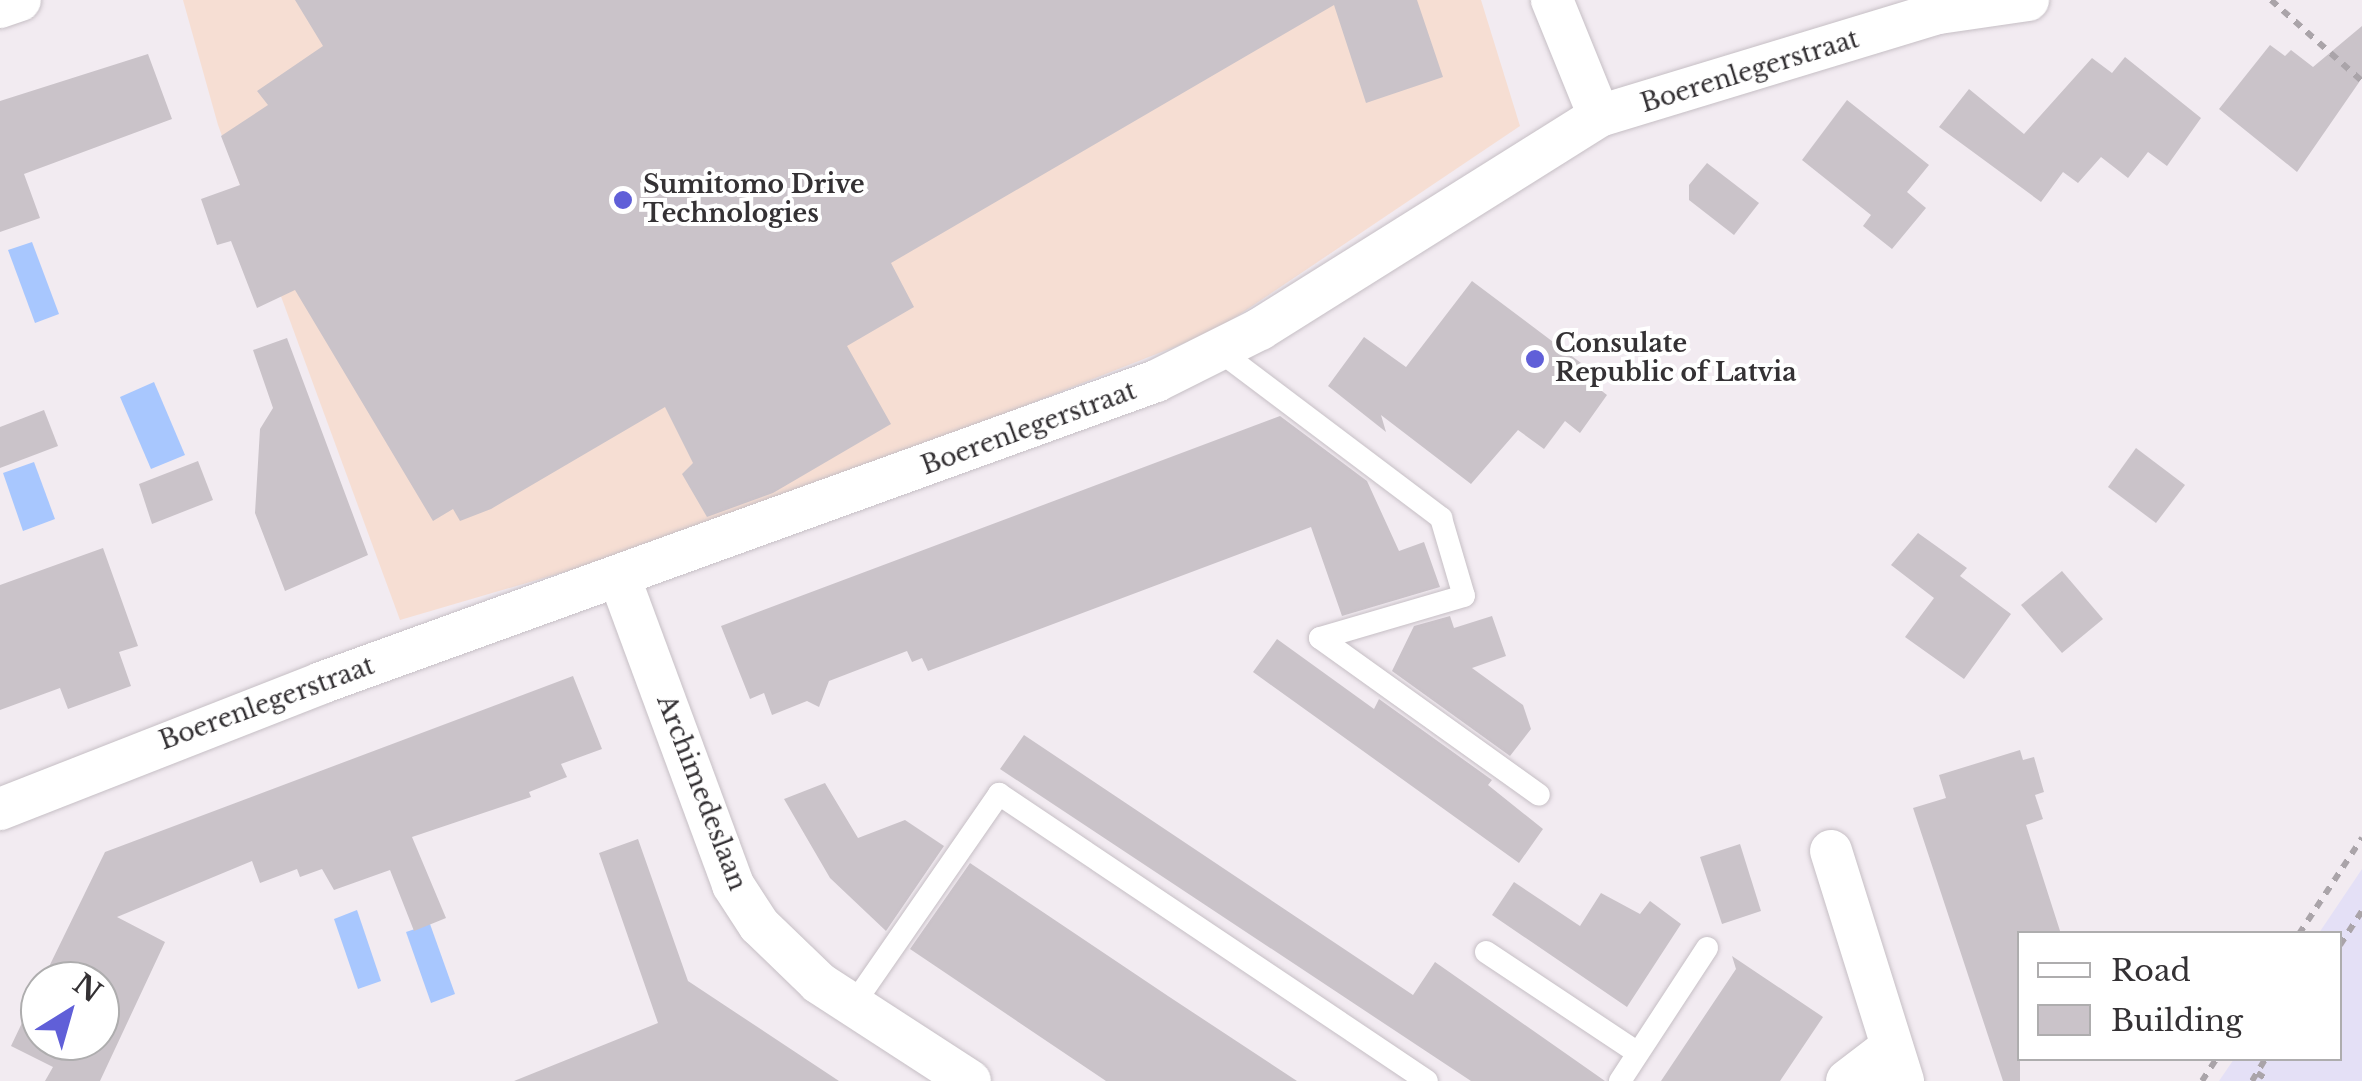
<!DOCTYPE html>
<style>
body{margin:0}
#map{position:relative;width:2362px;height:1081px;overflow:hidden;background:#f2ebf1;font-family:"Libre Baskerville",serif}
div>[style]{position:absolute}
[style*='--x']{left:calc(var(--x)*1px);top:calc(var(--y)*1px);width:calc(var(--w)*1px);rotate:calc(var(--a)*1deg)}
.industrial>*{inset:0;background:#f6ded3}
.education>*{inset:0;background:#e4e0f6}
.water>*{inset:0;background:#a8c7fe}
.building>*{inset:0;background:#cac3c9}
.path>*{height:6px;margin-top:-3px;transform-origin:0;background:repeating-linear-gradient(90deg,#aaa4a9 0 8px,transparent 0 16px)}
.roads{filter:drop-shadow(0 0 2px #c6bfc5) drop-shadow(0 0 2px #c6bfc5)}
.lane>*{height:22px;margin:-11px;padding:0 11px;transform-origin:11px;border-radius:11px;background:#fff}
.street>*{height:42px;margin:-21px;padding:0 21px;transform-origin:21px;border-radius:21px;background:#fff}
.dots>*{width:28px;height:28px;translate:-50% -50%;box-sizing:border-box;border:5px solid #fff;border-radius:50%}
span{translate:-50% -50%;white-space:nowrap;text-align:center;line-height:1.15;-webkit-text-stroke:8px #fff;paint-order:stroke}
.street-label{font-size:25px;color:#343134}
.poi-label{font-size:25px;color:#343134;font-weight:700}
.left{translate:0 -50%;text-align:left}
.legend{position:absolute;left:2017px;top:931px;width:325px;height:130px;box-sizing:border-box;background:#fff;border:2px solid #aeadae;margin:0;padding:12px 18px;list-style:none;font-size:30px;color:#343134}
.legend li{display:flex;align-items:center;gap:20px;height:50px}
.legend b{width:50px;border:2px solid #aeadae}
.north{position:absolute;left:20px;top:961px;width:100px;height:100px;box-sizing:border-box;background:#fff;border:2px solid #aeadae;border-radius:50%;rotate:37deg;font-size:28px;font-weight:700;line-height:40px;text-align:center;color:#343134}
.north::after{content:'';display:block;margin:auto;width:35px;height:45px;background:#605fd8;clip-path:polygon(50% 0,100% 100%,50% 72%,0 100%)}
</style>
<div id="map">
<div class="industrial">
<div style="clip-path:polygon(183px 0,1481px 0,1520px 126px,1215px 331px,711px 529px,400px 620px,218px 125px)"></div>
</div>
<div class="education">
<div style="clip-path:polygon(2362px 869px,2362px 1081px,2219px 1081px,2234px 1059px,2340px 1058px,2340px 934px,2319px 933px)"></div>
</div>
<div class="water">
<div style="clip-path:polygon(32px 242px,59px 314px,35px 323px,8px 250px)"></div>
<div style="clip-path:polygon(154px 382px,185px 455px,151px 469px,120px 397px)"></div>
<div style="clip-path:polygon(34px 462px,55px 519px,23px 531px,3px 473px)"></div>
<div style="clip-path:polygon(357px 910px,381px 981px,358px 989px,334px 919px)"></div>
<div style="clip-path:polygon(430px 924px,455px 994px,431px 1003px,406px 932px)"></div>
</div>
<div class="building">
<div style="clip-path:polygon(295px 0,1417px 0,1443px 77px,1366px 103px,1334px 5px,891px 263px,914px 307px,847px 346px,891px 424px,773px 493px,707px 517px,682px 474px,693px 463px,665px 407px,491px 509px,460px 521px,453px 509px,433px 521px,295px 290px,257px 308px,231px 241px,217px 245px,201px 199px,240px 185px,221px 136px,268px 105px,257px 91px,323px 46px)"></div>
<div style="clip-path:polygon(2362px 26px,2362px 78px,2297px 172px,2219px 109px,2270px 45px,2285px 56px,2291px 50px,2313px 67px)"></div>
<div style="clip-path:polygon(148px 54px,172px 119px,24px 174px,40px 218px,0 232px,0 101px)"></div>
<div style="clip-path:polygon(2125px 57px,2201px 118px,2167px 166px,2148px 152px,2128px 178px,2101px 157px,2078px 183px,2063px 172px,2041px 202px,1939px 127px,1969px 89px,2024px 134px,2092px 58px,2112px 73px)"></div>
<div style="clip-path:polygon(1847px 100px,1929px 165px,1907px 192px,1926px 208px,1892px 249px,1863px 226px,1871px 215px,1802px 160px)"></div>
<div style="clip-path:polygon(1707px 163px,1759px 203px,1734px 235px,1689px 200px,1689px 185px)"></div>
<div style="clip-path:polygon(1472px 281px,1589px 369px,1589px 381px,1607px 395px,1580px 433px,1565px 421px,1544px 449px,1518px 430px,1471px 484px,1381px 415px,1386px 432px,1328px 386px,1364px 337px,1406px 367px)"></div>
<div style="clip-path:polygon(287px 338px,368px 555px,285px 591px,255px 513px,260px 429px,273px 408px,253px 350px)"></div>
<div style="clip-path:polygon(44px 410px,58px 446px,0 468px,0 427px)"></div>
<div style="clip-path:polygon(1280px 416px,1367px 481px,1399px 551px,1424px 542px,1440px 587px,1342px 616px,1311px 527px,928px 671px,922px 658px,912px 662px,907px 651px,829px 681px,819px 707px,807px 701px,772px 715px,764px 693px,750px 699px,721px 626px)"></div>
<div style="clip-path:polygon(2136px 448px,2185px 485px,2156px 523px,2108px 487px)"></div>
<div style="clip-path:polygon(198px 461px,213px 500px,152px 524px,139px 484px)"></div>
<div style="clip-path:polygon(1918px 533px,1967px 568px,1960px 576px,2011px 614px,1964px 679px,1905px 637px,1934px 598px,1891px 565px)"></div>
<div style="clip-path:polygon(103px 548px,138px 646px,119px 652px,131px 686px,68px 709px,60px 688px,0 710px,0 585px)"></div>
<div style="clip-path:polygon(2062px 571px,2103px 619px,2062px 653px,2021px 605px)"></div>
<div style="clip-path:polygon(1450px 616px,1454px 628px,1492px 616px,1506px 656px,1472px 668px,1523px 705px,1531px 729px,1510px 756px,1392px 671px,1414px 626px)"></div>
<div style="clip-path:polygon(1277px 639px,1374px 709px,1379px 699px,1492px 780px,1488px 785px,1543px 829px,1519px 863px,1253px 672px)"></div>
<div style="clip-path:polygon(573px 676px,602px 749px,561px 764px,567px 777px,529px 792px,531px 797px,412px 837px,446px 918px,414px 931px,390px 870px,334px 890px,322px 869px,300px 877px,297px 869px,260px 883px,252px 861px,117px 917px,165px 942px,100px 1081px,45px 1081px,53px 1067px,11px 1046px,40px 985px,40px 1041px,100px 1041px,100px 981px,42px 981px,105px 852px)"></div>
<div style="clip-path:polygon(1024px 735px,1413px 995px,1435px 962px,1605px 1081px,1471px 1081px,1000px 769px)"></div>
<div style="clip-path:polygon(2020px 750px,2023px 760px,2034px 757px,2044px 792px,2035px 795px,2043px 819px,2026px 825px,2061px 934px,2020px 934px,2020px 1081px,2003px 1081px,1913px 808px,1946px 798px,1939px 775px)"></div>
<div style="clip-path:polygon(825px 783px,858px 838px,905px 820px,944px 846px,886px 931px,830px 878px,784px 799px)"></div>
<div style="clip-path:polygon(638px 839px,688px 981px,839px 1081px,514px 1081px,658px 1023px,599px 853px)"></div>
<div style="clip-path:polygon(1740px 844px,1761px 911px,1722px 924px,1700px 857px)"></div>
<div style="clip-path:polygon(970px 863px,1168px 996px,1297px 1081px,1106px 1081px,910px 949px)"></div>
<div style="clip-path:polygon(1514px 882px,1580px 926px,1601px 893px,1640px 914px,1650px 901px,1681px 924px,1627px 1007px,1492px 915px)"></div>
<div style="clip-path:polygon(1732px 956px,1823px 1017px,1780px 1081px,1661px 1081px,1736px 969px)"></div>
</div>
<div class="path">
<div style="--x:2271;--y:0;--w:122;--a:41.7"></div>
<div style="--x:2299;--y:934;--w:115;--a:-56.7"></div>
<div style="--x:2340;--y:945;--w:40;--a:-57.1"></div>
<div style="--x:2257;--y:1073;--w:15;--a:32"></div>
<div style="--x:2202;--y:1081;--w:27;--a:-57"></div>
<div style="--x:2252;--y:1081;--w:27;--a:-59"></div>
</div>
<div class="roads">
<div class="lane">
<div style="--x:1221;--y:352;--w:276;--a:37"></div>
<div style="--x:1441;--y:518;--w:81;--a:73.6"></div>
<div style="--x:1464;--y:596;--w:150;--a:163.7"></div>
<div style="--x:1320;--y:638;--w:269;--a:35.6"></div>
<div style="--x:1486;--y:952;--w:182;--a:33.6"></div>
<div style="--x:853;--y:1005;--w:257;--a:-55.3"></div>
<div style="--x:999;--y:794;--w:515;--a:33.84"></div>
<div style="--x:1620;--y:1081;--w:159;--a:-56.8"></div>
</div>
<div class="street">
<div style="--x:1552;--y:0;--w:125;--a:67.9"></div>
<div style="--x:0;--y:7;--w:21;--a:-19"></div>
<div style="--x:620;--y:579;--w:326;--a:69.7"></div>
<div style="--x:733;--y:885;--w:48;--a:57"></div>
<div style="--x:759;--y:925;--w:83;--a:44"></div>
<div style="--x:819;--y:983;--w:180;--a:33"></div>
<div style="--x:0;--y:809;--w:345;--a:-21.4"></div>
<div style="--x:321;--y:683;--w:888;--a:-19.88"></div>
<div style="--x:1156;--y:381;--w:116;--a:-26.6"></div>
<div style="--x:1260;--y:329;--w:400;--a:-32.1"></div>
<div style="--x:1599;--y:116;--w:355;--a:-16.9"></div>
<div style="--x:1939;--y:13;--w:90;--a:-8.3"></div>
<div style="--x:1831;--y:851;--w:241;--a:72.6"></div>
<div style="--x:1847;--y:1081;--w:54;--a:-37.5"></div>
</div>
</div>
<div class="dots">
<div style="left:623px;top:200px;background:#605fd8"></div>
<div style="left:1535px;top:359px;background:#605fd8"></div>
</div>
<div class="street-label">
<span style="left:1750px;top:72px;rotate:-17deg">Boerenlegerstraat</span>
<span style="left:1029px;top:429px;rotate:-20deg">Boerenlegerstraat</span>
<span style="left:267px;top:704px;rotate:-20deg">Boerenlegerstraat</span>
<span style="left:701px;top:793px;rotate:69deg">Archimedeslaan</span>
</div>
<div class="poi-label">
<span class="left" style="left:643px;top:200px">Sumitomo Drive<br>Technologies</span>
<span class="left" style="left:1555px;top:359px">Consulate<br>Republic of Latvia</span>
</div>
<ul class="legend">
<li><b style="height:12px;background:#fff"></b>Road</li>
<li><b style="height:28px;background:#cac3c9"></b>Building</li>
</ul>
<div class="north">N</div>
</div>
